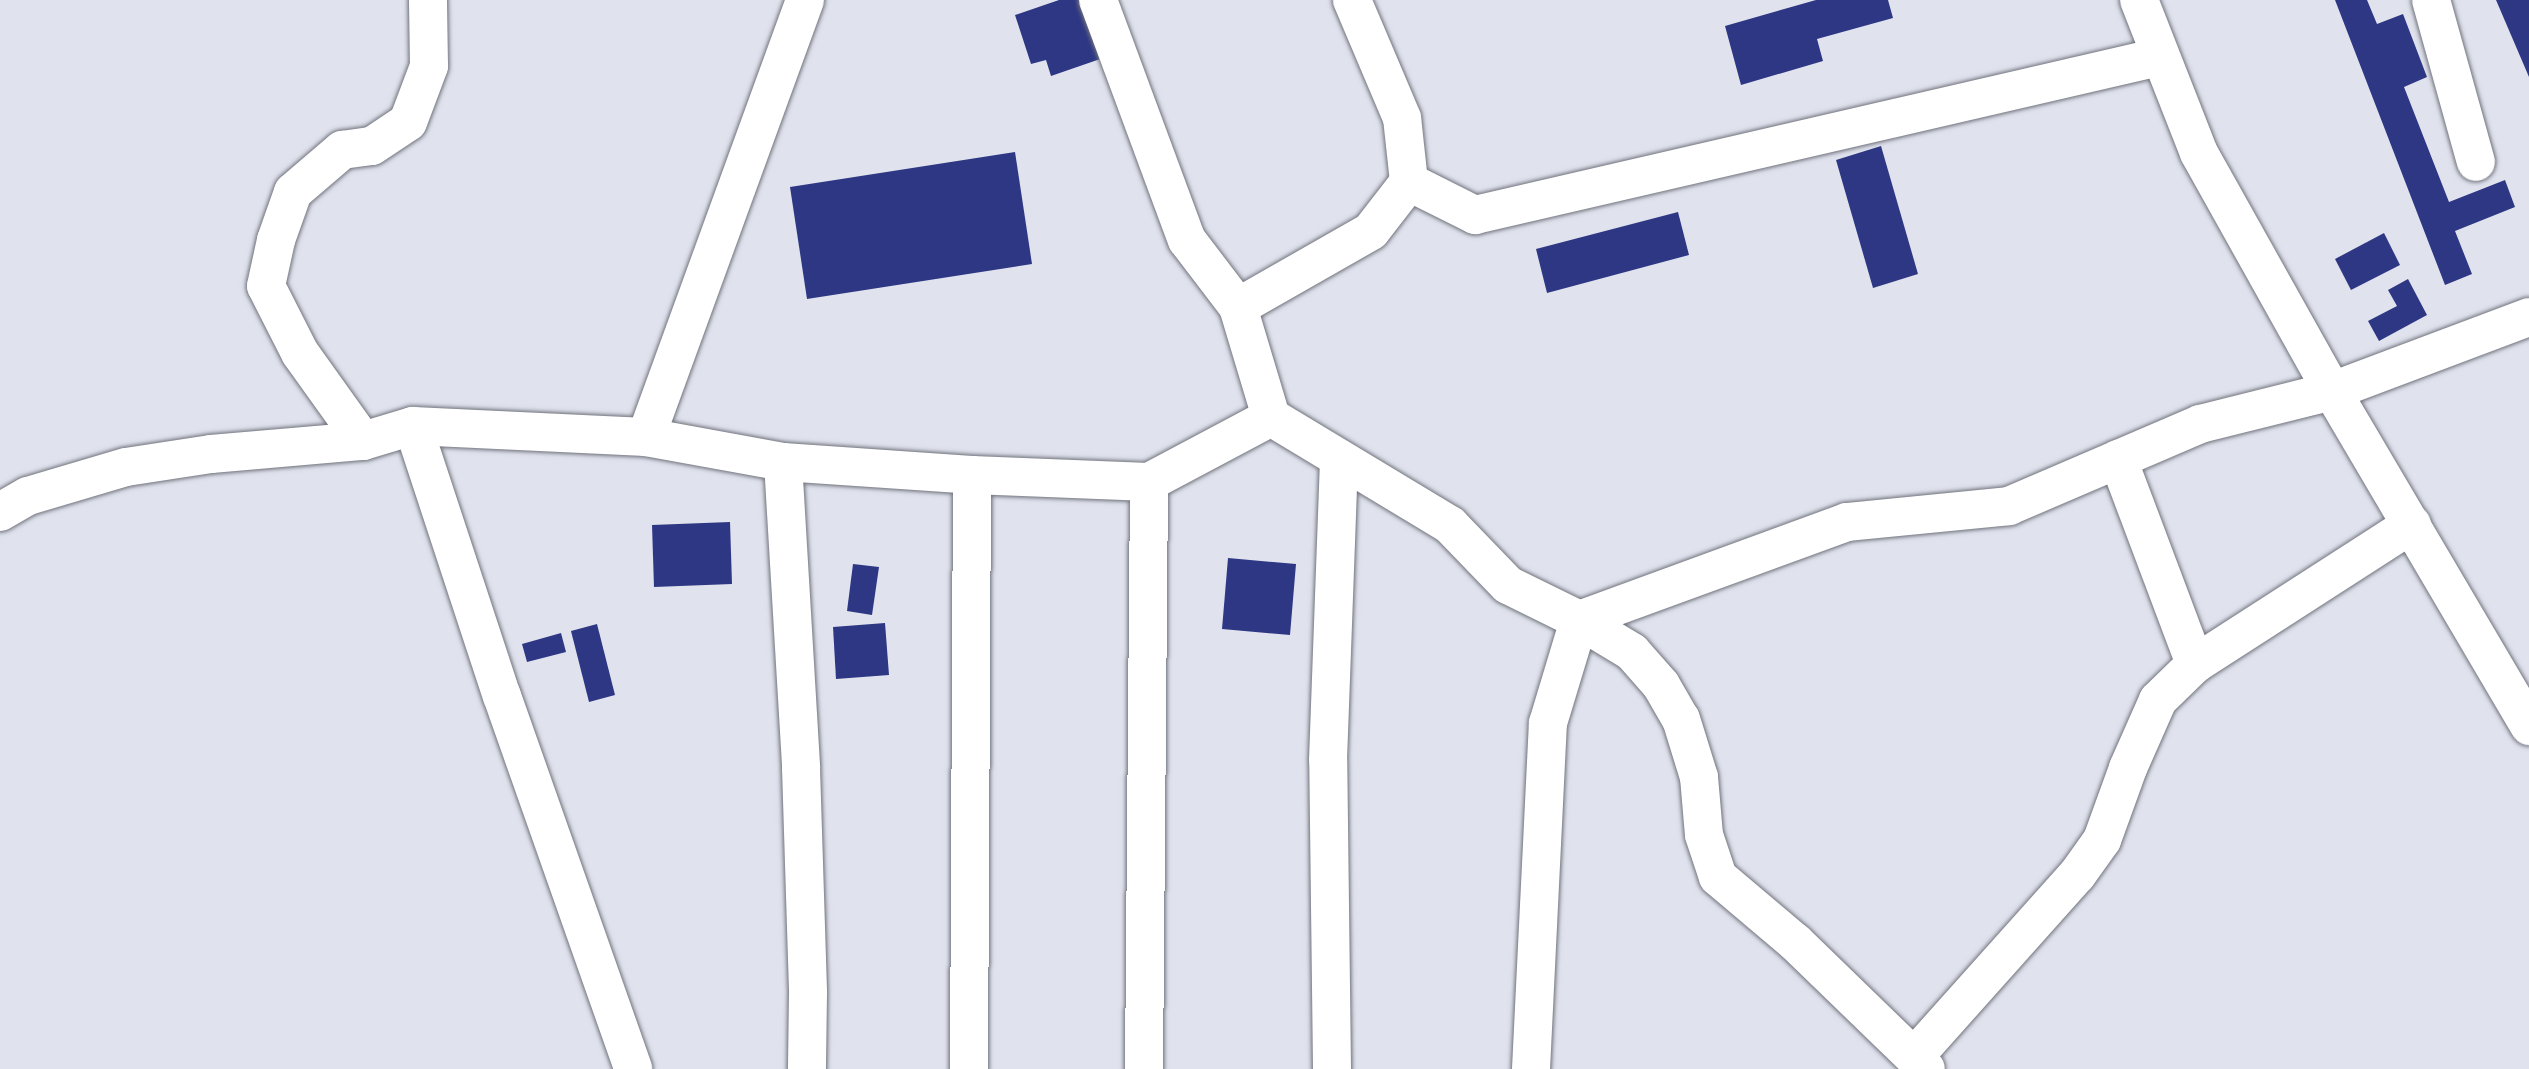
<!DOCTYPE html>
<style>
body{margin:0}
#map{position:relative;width:2529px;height:1069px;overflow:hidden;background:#e0e3ee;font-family:Figtree,sans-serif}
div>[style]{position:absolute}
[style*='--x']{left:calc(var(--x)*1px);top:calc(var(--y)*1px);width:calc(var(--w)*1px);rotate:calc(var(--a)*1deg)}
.building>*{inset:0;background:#2e3784}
.roads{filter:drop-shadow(0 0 2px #70737c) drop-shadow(0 0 2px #70737c)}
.minor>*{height:38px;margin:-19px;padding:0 19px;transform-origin:19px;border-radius:19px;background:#fff}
span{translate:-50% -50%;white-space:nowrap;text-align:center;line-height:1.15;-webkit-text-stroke:7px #e0e3ee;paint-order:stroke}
</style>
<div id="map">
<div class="building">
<div style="clip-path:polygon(1059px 0,1088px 0,1106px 57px,1051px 76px,1046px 60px,1031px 64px,1015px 15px)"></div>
<div style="clip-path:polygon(1816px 0,1888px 0,1893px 18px,1817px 39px,1823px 61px,1741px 85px,1725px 26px)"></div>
<div style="clip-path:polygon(2335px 0,2367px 0,2377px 24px,2403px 14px,2427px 77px,2404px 87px,2449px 202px,2505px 180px,2515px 207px,2455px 231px,2472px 274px,2445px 285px)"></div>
<div style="clip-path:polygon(2496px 0,2529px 0,2529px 77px)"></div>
<div style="clip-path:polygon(1881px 146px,1918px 274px,1873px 288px,1836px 160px)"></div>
<div style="clip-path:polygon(1015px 152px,1032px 264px,807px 299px,790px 187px)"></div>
<div style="clip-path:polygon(1678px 212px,1689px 255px,1547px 293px,1536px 249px)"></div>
<div style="clip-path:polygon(2384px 233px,2400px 265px,2351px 290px,2335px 259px)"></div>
<div style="clip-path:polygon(2408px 279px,2427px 315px,2379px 341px,2368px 321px,2397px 306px,2388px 290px)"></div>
<div style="clip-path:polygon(730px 522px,732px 584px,654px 587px,652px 525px)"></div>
<div style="clip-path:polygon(1228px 558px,1296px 564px,1290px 635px,1222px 629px)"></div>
<div style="clip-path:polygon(853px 564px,879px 567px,872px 615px,847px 611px)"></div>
<div style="clip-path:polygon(885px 623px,889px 675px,836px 679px,833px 627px)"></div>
<div style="clip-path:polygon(597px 624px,615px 695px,589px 702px,571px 631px)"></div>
<div style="clip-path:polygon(561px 633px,566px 652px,527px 662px,522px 644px)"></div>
</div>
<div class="roads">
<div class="minor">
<div style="--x:1098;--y:0;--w:256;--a:69.7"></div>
<div style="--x:1187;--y:240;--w:84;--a:52.7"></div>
<div style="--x:1238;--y:307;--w:115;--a:73.3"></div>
<div style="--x:1271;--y:417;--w:209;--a:31.1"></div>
<div style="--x:1450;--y:525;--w:83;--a:46"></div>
<div style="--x:1508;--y:585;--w:79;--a:26.2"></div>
<div style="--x:1579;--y:620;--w:62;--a:31.1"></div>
<div style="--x:1632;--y:652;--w:44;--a:48.7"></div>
<div style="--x:1661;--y:685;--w:39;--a:60"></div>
<div style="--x:1681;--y:719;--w:61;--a:72.8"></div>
<div style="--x:1699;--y:777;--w:58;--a:85.1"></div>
<div style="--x:1704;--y:835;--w:44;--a:71.6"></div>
<div style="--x:1718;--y:877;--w:101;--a:40.2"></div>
<div style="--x:1795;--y:942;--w:182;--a:44.1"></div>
<div style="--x:2139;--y:0;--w:164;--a:68.6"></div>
<div style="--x:2199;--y:153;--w:273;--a:60.8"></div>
<div style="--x:2332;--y:391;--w:389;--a:59.5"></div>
<div style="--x:2431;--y:0;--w:168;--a:74.5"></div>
<div style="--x:1409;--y:182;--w:74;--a:26.6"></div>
<div style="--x:1475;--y:215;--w:702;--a:-13.01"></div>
<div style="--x:1238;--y:307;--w:153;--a:-29.7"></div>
<div style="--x:1371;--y:231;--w:62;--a:-52.2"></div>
<div style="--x:1409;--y:182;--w:64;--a:-96.2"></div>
<div style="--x:1402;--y:118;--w:128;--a:-113"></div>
<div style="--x:413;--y:426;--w:284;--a:71.8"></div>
<div style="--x:502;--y:696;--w:395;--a:70.6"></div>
<div style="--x:646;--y:437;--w:139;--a:10.3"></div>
<div style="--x:783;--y:462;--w:189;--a:3.9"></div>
<div style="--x:363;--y:441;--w:108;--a:-125.6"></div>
<div style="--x:300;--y:353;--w:75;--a:-116.9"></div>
<div style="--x:266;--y:286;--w:47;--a:-77.7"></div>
<div style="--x:276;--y:240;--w:51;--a:-70.5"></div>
<div style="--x:293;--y:192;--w:65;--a:-40.6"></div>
<div style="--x:342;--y:150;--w:30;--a:-8"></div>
<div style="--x:372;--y:146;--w:43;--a:-33.7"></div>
<div style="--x:408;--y:122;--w:60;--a:-69.4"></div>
<div style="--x:429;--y:66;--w:66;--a:-90.9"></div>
<div style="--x:2118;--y:459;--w:219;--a:69.4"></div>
<div style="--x:783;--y:462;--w:307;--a:86.6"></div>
<div style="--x:801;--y:768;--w:225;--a:88.2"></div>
<div style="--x:808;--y:993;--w:76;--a:90.8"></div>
<div style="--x:0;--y:512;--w:32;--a:-30"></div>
<div style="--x:28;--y:496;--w:102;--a:-16.5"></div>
<div style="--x:126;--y:467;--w:86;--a:-8.7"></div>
<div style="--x:211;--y:454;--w:153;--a:-4.9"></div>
<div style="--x:363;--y:441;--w:52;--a:-16.7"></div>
<div style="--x:413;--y:426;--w:233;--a:2.7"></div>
<div style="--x:646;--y:437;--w:465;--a:-70"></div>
<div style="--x:1579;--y:620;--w:285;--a:-20.1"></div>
<div style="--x:1847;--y:522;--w:163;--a:-5.6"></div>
<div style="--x:2009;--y:506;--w:208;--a:-23.2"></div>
<div style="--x:2200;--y:424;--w:136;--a:-14"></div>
<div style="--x:2332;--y:391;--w:210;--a:-20.6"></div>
<div style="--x:1914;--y:1057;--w:244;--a:-48.2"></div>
<div style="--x:2077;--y:875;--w:43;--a:-54.5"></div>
<div style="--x:2102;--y:840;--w:77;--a:-70.1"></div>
<div style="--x:2128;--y:768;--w:74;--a:-66.2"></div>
<div style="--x:2158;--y:700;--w:52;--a:-44.2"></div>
<div style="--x:2195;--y:664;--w:258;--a:-32.8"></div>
<div style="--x:969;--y:1069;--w:594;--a:-89.71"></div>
<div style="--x:972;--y:475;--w:177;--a:2.3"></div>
<div style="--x:1149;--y:482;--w:138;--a:-28"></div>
<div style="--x:1144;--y:1069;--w:587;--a:-89.51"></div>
<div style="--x:1332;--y:1069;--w:309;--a:-90.7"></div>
<div style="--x:1328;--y:760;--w:301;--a:-87.9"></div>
<div style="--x:1531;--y:1069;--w:346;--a:-87.2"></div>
<div style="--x:1548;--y:723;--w:108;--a:-73.2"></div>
</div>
</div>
</div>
